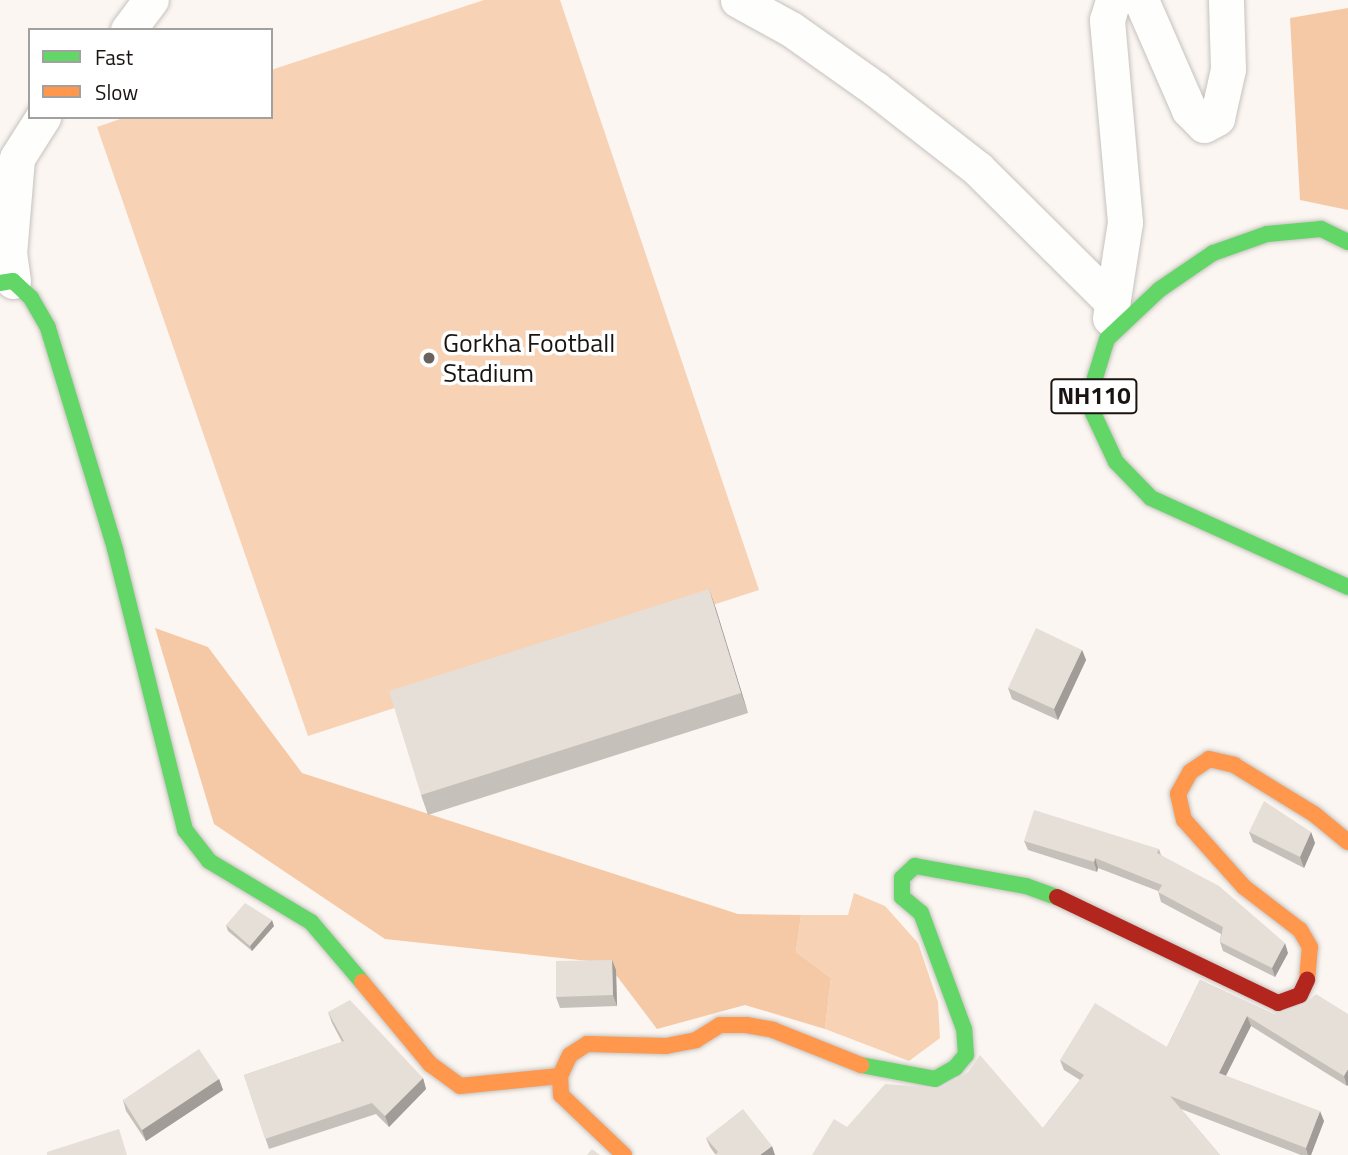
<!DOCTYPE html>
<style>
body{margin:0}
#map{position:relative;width:1348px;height:1155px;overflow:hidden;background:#fbf6f1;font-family:"Titillium Web",sans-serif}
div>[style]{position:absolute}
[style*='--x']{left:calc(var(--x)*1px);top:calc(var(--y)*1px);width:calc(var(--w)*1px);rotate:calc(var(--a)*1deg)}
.green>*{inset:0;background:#f7d2b4}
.forest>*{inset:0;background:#f5c9a6}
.roads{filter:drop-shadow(0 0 2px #c6c2be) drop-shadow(0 0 2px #c6c2be)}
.street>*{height:35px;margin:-17.5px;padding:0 17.5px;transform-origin:17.5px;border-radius:17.5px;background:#fefefd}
.fast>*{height:16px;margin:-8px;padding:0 8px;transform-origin:8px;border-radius:8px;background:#63d668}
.slow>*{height:16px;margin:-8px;padding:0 8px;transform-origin:8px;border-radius:8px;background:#ff974d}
.jam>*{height:16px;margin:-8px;padding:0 8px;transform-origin:8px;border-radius:8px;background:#b3261e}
.wall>*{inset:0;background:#c6c0ba}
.shaded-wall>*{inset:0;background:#a19c97}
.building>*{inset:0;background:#e6dfd8}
.dots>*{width:19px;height:19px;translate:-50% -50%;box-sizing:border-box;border:4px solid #fff;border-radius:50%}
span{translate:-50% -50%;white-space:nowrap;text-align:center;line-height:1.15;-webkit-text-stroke:7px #fff;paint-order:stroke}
.shield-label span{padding:2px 5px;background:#fff;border:2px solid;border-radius:5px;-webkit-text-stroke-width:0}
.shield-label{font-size:24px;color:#191411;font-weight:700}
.poi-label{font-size:26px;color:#191411}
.left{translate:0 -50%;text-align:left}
.legend{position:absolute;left:28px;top:28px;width:245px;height:91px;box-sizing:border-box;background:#fff;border:2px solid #a3a1a0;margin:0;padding:9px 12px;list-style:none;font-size:21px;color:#191411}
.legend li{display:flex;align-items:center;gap:14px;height:35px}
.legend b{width:35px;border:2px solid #a3a1a0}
</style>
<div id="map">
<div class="green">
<div style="clip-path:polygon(484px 0,560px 0,759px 590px,308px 736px,97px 127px,126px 117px,271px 117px,271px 70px)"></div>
<div style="clip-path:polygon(854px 893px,885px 906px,918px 943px,938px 1002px,940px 1038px,909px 1061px,825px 1029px,831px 978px,796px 952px,801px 915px,848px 915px)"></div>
</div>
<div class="forest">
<div style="clip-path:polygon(1348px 8px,1348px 210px,1300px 200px,1290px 18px)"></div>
<div style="clip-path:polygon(155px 628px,208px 647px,302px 773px,738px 914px,801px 915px,796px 952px,831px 978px,825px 1029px,745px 1005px,657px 1029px,607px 963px,385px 939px,214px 824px)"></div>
</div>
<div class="roads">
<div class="street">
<div style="--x:738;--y:0;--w:60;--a:28.7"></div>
<div style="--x:791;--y:29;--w:105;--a:35.3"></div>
<div style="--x:877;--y:90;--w:128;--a:38"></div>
<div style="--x:978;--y:169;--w:189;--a:44.8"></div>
<div style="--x:1141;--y:0;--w:120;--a:66.4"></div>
<div style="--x:1189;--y:110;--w:21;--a:45"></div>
<div style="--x:1204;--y:125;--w:15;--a:-28"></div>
<div style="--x:1217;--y:118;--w:50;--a:-77.3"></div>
<div style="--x:1228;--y:69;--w:69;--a:-91.7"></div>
<div style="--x:128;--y:30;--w:38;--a:-53"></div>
<div style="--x:13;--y:281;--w:27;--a:-98"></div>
<div style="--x:9;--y:254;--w:96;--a:-85.2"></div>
<div style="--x:17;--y:158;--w:49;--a:-57.6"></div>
<div style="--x:1110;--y:318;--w:97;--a:-81.1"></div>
<div style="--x:1125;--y:222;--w:203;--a:-95.1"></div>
<div style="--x:1107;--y:20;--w:21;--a:-73"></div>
</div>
<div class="fast">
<div style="--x:1348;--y:242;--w:30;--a:-154"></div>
<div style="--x:1321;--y:229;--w:54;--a:174.7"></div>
<div style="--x:1267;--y:234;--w:57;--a:160.6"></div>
<div style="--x:1213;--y:253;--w:65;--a:145.6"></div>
<div style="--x:1159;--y:290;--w:71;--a:136.7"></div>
<div style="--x:1107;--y:339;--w:41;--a:107.1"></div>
<div style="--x:1095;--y:378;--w:35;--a:93"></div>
<div style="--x:1093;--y:413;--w:54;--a:64.9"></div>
<div style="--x:1116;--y:462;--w:50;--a:45.8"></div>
<div style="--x:1151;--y:498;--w:216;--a:24.3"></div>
<div style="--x:0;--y:283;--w:13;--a:-9"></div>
<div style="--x:13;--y:281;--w:25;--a:43"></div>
<div style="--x:31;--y:298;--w:34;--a:60"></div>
<div style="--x:48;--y:328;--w:231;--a:73.1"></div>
<div style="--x:115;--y:549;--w:290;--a:76"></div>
<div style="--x:185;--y:830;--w:39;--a:52"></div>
<div style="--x:209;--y:861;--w:119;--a:30.9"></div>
<div style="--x:311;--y:922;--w:79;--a:49.6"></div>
<div style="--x:861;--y:1065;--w:75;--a:10.7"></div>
<div style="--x:935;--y:1079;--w:23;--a:-29"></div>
<div style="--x:955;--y:1068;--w:17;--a:-50"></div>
<div style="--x:966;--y:1055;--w:26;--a:-94"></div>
<div style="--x:964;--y:1029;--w:124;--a:-110.3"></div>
<div style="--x:921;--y:913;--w:25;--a:-140"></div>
<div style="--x:902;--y:897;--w:19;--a:-90"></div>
<div style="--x:902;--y:878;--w:18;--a:-43"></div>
<div style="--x:915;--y:866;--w:113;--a:10.2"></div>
<div style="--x:1026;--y:886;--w:33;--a:20"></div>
</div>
<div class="slow">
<div style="--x:1307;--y:980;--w:33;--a:-85"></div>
<div style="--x:1310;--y:947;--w:20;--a:-120"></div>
<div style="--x:1300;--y:930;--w:71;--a:-142.5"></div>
<div style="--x:1244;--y:887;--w:90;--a:-131.8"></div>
<div style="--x:1184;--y:820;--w:27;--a:-103"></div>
<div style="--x:1178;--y:794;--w:25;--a:-61"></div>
<div style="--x:1190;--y:772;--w:23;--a:-34"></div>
<div style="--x:1209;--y:759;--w:26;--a:13"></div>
<div style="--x:1234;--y:765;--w:94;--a:31.5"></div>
<div style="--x:1314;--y:814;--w:44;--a:39.5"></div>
<div style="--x:362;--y:982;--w:107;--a:50.3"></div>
<div style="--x:430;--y:1064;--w:37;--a:36"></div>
<div style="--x:460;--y:1086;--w:100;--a:-5.7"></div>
<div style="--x:624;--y:1155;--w:87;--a:-136.4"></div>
<div style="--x:561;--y:1095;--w:19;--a:-93"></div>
<div style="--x:560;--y:1076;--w:23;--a:-65"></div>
<div style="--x:570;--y:1055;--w:20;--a:-33"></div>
<div style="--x:587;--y:1044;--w:79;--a:1.5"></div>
<div style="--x:666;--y:1046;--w:31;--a:-11"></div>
<div style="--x:696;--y:1040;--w:28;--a:-32"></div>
<div style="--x:720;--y:1025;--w:26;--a:0"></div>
<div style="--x:746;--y:1025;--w:27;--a:10"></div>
<div style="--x:773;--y:1030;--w:95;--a:21.7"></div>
</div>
<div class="jam">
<div style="--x:1057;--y:897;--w:245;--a:25.6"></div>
<div style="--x:1278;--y:1003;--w:23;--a:-20"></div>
<div style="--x:1300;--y:995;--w:17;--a:-65"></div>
</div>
</div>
<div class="wall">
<div style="clip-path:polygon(709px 589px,716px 609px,748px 713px,428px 815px,421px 795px)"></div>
<div style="clip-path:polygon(1082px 650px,1086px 660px,1058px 720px,1012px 699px,1008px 688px)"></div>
<div style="clip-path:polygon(1249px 832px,1311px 832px,1315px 843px,1304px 868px,1253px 842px)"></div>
<div style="clip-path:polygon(1024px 841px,1159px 849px,1161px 855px,1288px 953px,1275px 977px,1223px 951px,1220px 942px,1221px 934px,1161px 902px,1158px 891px,1098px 868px,1097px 872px,1028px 850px)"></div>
<div style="clip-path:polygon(226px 925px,274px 926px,252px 951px,228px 931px)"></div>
<div style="clip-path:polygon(612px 960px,616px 970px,617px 1006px,560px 1008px,556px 997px)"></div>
<div style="clip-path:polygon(1200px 980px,1273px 1014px,1348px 1014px,1347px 1086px,1251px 1026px,1226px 1076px,1324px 1121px,1311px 1155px,1301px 1155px,1181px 1109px,1220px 1155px,847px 1127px,1043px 1128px,1080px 1080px,1064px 1070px,1060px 1060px,1167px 1047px)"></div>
<div style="clip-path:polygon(328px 1012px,423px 1078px,426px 1089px,389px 1127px,376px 1114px,269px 1149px,244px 1075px,342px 1042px,332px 1023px)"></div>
<div style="clip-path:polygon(219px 1079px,223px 1090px,146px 1141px,126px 1111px,123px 1100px)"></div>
<div style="clip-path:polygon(706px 1138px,775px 1155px,715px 1154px,710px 1147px)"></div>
</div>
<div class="shaded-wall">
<div style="clip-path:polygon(709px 589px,716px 609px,748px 713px,741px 693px)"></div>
<div style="clip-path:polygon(1082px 650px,1086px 660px,1058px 720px,1054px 709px)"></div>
<div style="clip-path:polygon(1311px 832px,1315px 843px,1304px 868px,1300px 857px)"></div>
<div style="clip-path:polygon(1095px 858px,1098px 868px,1097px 872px,1094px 862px)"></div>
<div style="clip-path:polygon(272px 920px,274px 926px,252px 951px,250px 946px)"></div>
<div style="clip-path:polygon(1285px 943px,1288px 953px,1275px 977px,1272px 968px)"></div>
<div style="clip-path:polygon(612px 960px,616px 970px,617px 1006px,613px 995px)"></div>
<div style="clip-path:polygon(1247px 1016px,1251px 1026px,1222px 1083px,1219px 1073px)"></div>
<div style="clip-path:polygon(1348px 1069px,1348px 1085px,1347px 1086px,1344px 1076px)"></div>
<div style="clip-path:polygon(423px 1078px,426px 1089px,389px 1127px,385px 1116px)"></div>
<div style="clip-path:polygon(219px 1079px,223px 1090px,146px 1141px,142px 1130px)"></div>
<div style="clip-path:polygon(1320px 1111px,1324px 1121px,1311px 1155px,1308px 1155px,1306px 1148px)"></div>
<div style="clip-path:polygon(772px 1146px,775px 1155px,760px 1155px)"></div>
</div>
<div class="building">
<div style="clip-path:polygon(709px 589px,741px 693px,421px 795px,389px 691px)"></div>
<div style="clip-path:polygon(1036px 628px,1082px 650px,1054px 709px,1008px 688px)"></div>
<div style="clip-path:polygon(1264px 801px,1311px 832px,1300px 857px,1249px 832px)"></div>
<div style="clip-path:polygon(1034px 810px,1159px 849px,1157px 853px,1219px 886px,1285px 943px,1272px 968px,1220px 942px,1223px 927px,1158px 892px,1162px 885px,1095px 858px,1094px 862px,1024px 841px)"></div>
<div style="clip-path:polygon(245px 903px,272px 920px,250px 946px,226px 925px)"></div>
<div style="clip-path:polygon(612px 960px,613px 995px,556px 997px,556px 961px)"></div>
<div style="clip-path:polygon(1200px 980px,1273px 1014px,1304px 1005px,1316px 994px,1348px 1014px,1348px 1069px,1344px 1076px,1247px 1016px,1219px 1073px,1320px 1111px,1306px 1148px,1170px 1096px,1220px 1155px,812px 1155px,834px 1119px,847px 1127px,885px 1084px,941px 1088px,968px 1072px,980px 1055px,1043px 1128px,1084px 1075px,1060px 1060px,1095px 1003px,1167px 1047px)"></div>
<div style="clip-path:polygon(350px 1000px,423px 1078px,385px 1116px,372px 1103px,265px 1139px,244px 1075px,344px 1041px,328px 1012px)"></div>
<div style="clip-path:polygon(199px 1049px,219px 1079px,142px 1130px,123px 1100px)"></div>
<div style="clip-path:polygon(743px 1109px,772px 1146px,760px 1155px,715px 1155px,718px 1152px,706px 1138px)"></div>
<div style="clip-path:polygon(119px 1129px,127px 1155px,47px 1155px,47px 1152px)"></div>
<div style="clip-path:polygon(592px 1149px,600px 1155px,587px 1155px)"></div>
</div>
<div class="dots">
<div style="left:429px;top:358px;background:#68635f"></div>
</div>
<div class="shield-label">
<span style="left:1094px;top:396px">NH110</span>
</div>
<div class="poi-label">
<span class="left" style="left:443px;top:358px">Gorkha Football<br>Stadium</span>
</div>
<ul class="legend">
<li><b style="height:9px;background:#63d668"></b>Fast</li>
<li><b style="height:9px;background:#ff974d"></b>Slow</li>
</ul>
</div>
